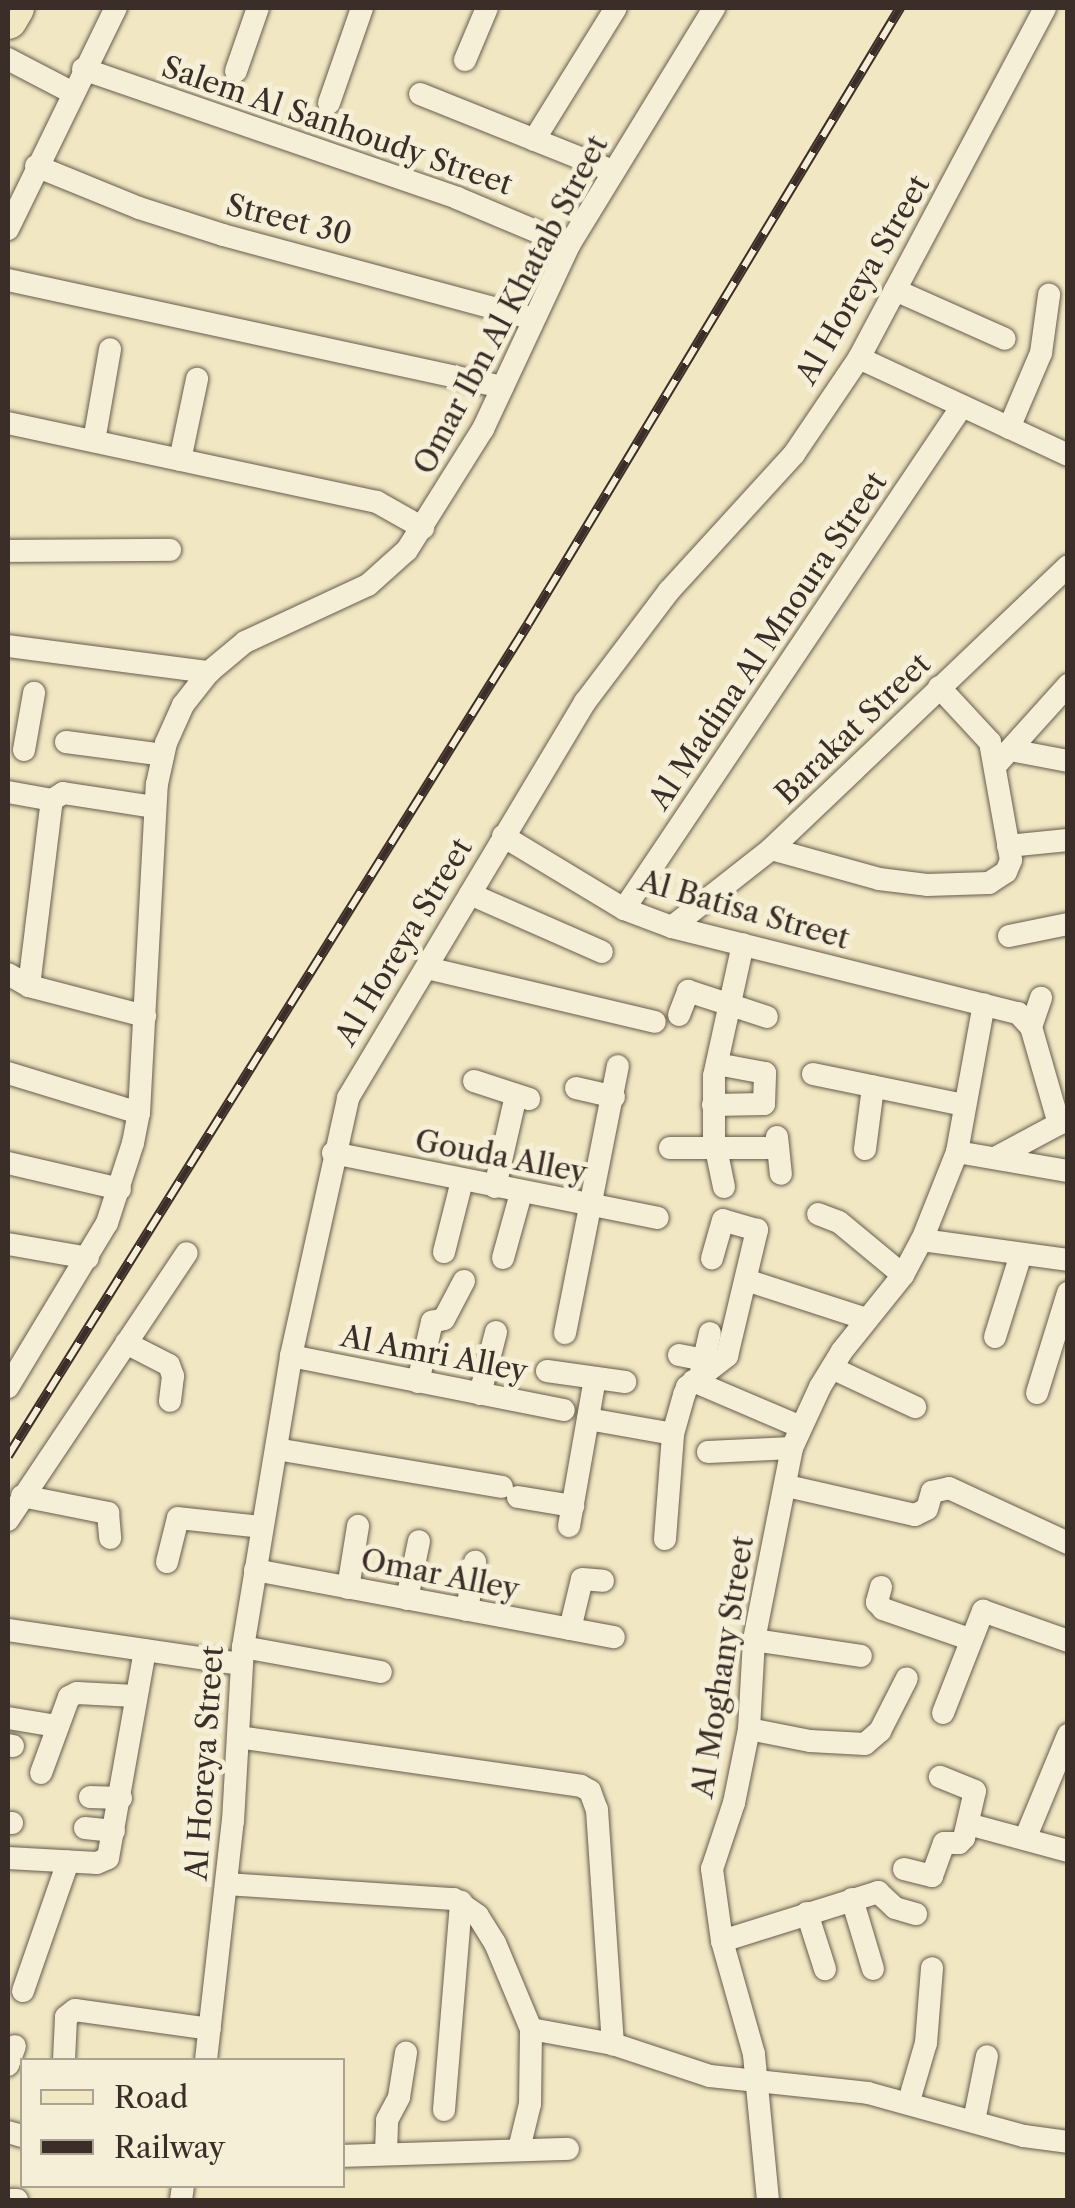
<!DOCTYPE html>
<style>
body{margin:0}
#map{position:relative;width:1075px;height:2208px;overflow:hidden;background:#f1e7c2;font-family:"Libre Caslon Text",serif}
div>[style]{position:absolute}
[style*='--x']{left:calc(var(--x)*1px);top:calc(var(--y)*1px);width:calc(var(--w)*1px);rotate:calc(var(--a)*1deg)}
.roads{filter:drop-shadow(0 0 2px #685c4e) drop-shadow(0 0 2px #685c4e)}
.street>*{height:22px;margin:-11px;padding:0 11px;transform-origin:11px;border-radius:11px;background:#f6efd7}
.primary>*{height:38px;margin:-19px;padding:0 19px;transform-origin:19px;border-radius:19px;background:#f1e7c2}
.rail>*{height:10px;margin-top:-5px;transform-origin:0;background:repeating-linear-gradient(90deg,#f6efd7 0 19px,#3b2e28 0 38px);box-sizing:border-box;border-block:2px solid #3b2e28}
span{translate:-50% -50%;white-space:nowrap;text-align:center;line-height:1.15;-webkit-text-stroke:10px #f6efd7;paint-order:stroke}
.street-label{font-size:30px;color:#3b2e28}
.frame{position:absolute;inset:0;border:10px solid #3b2e28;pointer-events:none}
.legend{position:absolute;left:20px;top:2058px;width:325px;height:130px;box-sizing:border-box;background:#f6efd7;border:2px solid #aba291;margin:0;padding:12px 18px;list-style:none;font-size:30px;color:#3b2e28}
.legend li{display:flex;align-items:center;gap:20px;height:50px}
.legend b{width:50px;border:2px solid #aba291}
</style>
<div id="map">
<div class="roads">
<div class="street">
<div style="--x:8;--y:59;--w:71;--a:27.6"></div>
<div style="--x:465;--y:60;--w:56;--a:-67.1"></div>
<div style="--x:83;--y:69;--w:396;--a:19"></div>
<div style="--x:457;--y:198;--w:121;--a:22.8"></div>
<div style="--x:236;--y:71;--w:67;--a:-70.8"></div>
<div style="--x:420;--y:94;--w:208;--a:21.8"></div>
<div style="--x:329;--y:103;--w:101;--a:-70.8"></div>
<div style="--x:534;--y:140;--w:155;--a:-58.2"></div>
<div style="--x:36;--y:166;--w:111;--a:22.2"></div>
<div style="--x:139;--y:208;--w:88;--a:17.8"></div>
<div style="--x:223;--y:235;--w:319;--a:15.1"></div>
<div style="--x:8;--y:229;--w:246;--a:-64"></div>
<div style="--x:8;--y:280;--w:506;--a:12.2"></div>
<div style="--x:895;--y:290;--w:120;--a:24"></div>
<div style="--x:859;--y:358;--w:230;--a:24.9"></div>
<div style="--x:8;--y:423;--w:377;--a:12.1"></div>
<div style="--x:377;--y:502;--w:53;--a:29.5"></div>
<div style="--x:1009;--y:428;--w:82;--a:-66.9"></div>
<div style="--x:1041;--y:353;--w:59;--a:-82.1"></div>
<div style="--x:94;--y:441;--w:93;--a:-80.1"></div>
<div style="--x:180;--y:460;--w:83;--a:-78.1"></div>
<div style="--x:8;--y:551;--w:162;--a:-0.4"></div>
<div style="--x:8;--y:646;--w:203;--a:7.4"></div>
<div style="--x:66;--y:742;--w:98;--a:7.6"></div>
<div style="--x:24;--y:750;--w:58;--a:-80"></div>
<div style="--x:1010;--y:750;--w:59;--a:10.7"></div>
<div style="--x:996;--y:765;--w:108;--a:-48"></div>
<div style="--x:8;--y:792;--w:45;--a:10.3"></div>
<div style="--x:52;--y:800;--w:13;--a:-32"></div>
<div style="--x:63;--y:793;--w:93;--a:8.7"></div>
<div style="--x:503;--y:836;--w:141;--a:31.1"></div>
<div style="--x:624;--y:909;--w:51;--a:20.6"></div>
<div style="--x:672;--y:927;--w:357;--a:14"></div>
<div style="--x:1018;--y:1013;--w:19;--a:47"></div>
<div style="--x:1031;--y:1027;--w:101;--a:73.9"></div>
<div style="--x:1008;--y:846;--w:60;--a:-5.7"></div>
<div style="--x:771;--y:849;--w:112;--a:15.5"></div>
<div style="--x:879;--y:879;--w:48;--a:7.1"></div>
<div style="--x:927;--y:885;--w:62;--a:-1.8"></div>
<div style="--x:989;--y:883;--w:20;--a:-33"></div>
<div style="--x:1006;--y:872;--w:13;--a:-67"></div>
<div style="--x:1011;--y:860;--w:120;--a:-100.1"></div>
<div style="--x:990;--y:742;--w:75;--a:-132.8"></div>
<div style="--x:470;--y:894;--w:144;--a:23.7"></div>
<div style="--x:624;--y:909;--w:606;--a:-56.1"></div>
<div style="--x:672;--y:927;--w:126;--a:-38.2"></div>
<div style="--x:771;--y:849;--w:410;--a:-43.6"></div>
<div style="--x:1009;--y:936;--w:60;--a:-11.5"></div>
<div style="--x:427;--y:968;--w:234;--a:13.3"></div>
<div style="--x:8;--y:974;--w:24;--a:30"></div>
<div style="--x:29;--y:986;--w:120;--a:14.5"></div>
<div style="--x:29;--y:986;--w:187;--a:-83"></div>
<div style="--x:679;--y:1015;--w:26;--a:-69"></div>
<div style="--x:688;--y:991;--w:83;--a:18.2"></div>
<div style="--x:1031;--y:1027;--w:31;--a:-71"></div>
<div style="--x:8;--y:1073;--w:137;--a:17"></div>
<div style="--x:813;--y:1074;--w:154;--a:11.6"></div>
<div style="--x:474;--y:1081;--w:58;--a:18.1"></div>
<div style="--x:576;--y:1088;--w:39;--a:13"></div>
<div style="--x:713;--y:1105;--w:51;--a:-1.1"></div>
<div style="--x:764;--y:1104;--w:31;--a:-88"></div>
<div style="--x:765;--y:1073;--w:49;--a:-169.4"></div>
<div style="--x:777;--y:1137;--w:37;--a:84"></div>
<div style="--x:670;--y:1148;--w:108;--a:0"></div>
<div style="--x:865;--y:1149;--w:63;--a:-82.6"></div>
<div style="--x:957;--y:1152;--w:113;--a:9.7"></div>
<div style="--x:333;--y:1153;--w:331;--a:11.3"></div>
<div style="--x:997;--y:1157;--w:81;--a:-28.2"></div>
<div style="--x:8;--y:1163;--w:115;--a:13.1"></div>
<div style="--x:495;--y:1187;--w:94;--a:-77.1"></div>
<div style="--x:724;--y:1187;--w:49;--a:-101.8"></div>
<div style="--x:714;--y:1139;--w:63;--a:-90"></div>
<div style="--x:714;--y:1076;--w:135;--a:-77.6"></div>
<div style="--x:818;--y:1214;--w:22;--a:21"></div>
<div style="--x:839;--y:1222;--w:83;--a:39.6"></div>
<div style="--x:922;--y:1240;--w:147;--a:7.8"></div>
<div style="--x:8;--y:1244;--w:81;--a:9.9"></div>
<div style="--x:444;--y:1252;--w:73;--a:-75.8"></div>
<div style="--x:503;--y:1258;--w:67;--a:-74.5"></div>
<div style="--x:746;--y:1280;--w:126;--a:18"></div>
<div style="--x:565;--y:1333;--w:272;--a:-78.8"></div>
<div style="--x:995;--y:1337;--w:87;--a:-72.6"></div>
<div style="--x:126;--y:1343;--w:48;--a:27.1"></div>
<div style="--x:169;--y:1365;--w:12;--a:70"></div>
<div style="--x:173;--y:1376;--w:25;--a:97"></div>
<div style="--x:679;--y:1355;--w:25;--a:11"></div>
<div style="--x:291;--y:1356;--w:278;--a:11.2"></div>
<div style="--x:832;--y:1368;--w:92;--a:25.2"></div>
<div style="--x:547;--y:1371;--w:79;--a:8"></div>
<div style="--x:700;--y:1377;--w:45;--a:-77.2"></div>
<div style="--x:693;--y:1381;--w:117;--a:23.1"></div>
<div style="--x:418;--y:1382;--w:62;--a:-76.9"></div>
<div style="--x:432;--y:1322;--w:12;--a:-14"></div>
<div style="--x:444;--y:1319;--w:43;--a:-62.2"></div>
<div style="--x:8;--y:1387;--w:192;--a:-58.9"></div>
<div style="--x:107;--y:1223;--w:84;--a:-72"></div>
<div style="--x:133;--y:1143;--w:31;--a:-79"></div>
<div style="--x:139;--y:1113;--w:329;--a:-86.9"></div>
<div style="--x:157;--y:784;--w:42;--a:-77.6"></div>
<div style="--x:166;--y:743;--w:42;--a:-65.9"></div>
<div style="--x:183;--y:705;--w:42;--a:-51.8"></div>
<div style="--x:209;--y:672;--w:47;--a:-39.8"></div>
<div style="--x:245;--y:642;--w:136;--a:-24.9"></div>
<div style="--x:368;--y:585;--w:52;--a:-41.9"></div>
<div style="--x:407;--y:550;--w:143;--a:-57.9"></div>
<div style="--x:483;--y:429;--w:203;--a:-64.9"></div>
<div style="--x:569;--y:245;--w:278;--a:-58.5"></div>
<div style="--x:1037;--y:1393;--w:105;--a:-72.8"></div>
<div style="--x:480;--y:1394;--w:64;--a:-75.5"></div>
<div style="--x:588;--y:1419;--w:86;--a:10"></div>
<div style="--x:276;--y:1449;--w:229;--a:9.5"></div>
<div style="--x:708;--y:1452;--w:84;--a:-2.7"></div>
<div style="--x:787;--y:1486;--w:131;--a:12.8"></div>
<div style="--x:915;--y:1515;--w:13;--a:-27"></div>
<div style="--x:927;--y:1509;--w:18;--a:-74"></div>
<div style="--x:932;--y:1492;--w:17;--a:-13"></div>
<div style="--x:949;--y:1488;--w:131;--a:24.8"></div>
<div style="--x:22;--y:1496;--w:88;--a:11.2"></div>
<div style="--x:108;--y:1513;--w:25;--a:85"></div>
<div style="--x:518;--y:1497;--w:56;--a:9.3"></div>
<div style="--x:8;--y:1520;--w:321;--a:-56.2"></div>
<div style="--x:569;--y:1526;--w:150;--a:-80"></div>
<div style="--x:665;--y:1539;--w:105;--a:-85.6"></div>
<div style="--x:673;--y:1434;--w:41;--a:-74.2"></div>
<div style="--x:684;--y:1395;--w:9;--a:-69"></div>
<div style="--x:687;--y:1387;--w:51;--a:-37.8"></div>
<div style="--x:727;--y:1356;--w:130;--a:-76.6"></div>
<div style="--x:757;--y:1230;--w:35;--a:-164"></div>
<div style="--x:723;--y:1220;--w:40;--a:106"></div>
<div style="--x:167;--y:1562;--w:45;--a:-76"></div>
<div style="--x:178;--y:1518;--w:84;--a:6.1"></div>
<div style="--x:255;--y:1570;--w:365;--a:10.6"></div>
<div style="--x:881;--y:1587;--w:16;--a:105"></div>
<div style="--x:877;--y:1602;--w:9;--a:49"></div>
<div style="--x:883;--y:1609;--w:91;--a:19.2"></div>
<div style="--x:348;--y:1588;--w:63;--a:-80.8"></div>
<div style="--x:407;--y:1599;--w:59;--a:-78.3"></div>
<div style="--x:467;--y:1610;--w:49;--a:-80.5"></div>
<div style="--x:570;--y:1629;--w:51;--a:-76.5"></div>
<div style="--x:582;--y:1579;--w:21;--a:5"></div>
<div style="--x:8;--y:1630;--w:236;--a:8.3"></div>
<div style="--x:754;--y:1640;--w:108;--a:8.5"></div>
<div style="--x:243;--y:1647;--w:140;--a:10.3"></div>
<div style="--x:943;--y:1713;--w:110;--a:-68.6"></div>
<div style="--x:983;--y:1611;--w:90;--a:19.4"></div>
<div style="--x:8;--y:1718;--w:50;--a:9.3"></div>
<div style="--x:749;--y:1729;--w:62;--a:11.1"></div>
<div style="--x:810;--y:1741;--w:55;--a:3.1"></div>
<div style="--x:865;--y:1744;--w:20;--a:-41"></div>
<div style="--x:880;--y:1731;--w:59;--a:-63"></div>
<div style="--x:238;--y:1737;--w:346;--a:8.1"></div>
<div style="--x:581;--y:1786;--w:10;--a:29"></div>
<div style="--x:590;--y:1791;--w:20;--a:70"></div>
<div style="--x:597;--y:1810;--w:235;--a:86.1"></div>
<div style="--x:8;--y:1745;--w:5;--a:11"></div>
<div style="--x:41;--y:1773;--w:81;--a:-69.8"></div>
<div style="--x:69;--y:1697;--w:9;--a:-27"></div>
<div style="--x:77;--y:1693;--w:58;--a:3"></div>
<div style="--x:90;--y:1797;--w:31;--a:2"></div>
<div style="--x:8;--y:1823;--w:4;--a:0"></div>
<div style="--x:968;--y:1824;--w:104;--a:15.1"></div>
<div style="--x:85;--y:1828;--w:29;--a:6"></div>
<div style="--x:1025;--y:1839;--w:113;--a:-67.5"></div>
<div style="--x:8;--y:1858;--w:89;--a:3.2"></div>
<div style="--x:97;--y:1863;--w:12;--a:-24"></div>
<div style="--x:108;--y:1858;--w:211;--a:-79.9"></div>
<div style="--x:904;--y:1869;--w:29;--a:14"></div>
<div style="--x:932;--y:1876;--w:35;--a:-70"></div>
<div style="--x:944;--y:1843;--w:15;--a:0"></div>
<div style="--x:959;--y:1843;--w:7;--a:-45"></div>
<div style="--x:964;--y:1838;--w:48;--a:-76.8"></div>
<div style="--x:975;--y:1791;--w:38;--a:-158"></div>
<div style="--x:226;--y:1884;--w:228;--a:3.8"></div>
<div style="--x:454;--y:1899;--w:29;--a:35"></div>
<div style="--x:478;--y:1916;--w:32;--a:58"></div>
<div style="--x:495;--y:1943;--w:93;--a:67.3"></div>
<div style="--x:531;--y:2029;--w:83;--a:10.4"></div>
<div style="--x:613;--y:2044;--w:102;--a:18.3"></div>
<div style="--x:710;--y:2076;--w:159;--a:6.1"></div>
<div style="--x:868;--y:2093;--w:162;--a:15.4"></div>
<div style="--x:1024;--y:2136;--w:44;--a:7.8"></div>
<div style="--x:852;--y:1899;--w:73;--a:73.3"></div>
<div style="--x:807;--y:1913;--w:59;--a:72.2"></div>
<div style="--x:722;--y:1941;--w:164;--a:-17.4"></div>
<div style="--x:878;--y:1892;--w:23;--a:43"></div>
<div style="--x:895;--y:1908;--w:22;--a:16"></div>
<div style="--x:23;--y:1991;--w:137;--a:-70.8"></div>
<div style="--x:64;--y:2060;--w:43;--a:-87.3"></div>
<div style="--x:66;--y:2017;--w:11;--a:-38"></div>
<div style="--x:75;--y:2010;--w:136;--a:8"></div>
<div style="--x:206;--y:2060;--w:241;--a:-83.6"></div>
<div style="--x:233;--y:1821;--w:174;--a:-86.7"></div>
<div style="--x:243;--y:1647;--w:295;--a:-80.6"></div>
<div style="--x:291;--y:1356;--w:264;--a:-77.5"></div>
<div style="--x:348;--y:1098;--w:462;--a:-59.1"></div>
<div style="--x:585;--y:702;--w:139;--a:-52.9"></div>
<div style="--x:669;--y:591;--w:185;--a:-47.6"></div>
<div style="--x:794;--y:454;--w:116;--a:-55.9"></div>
<div style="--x:859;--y:358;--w:396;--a:-62"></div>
<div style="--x:8;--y:2065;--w:20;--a:-70"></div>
<div style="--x:909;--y:2101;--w:60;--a:-73.7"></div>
<div style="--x:926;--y:2043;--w:75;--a:-85.4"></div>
<div style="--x:444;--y:2110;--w:209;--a:-85.3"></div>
<div style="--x:974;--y:2121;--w:66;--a:-78.7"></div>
<div style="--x:8;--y:2132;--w:15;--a:16"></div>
<div style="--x:519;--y:2149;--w:46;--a:-76.3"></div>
<div style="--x:530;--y:2104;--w:75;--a:-89.2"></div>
<div style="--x:386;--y:2153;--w:33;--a:-88"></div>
<div style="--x:387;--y:2120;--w:26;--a:-62"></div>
<div style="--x:399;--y:2097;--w:45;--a:-81"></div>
<div style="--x:342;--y:2156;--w:226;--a:-1.8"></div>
<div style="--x:8;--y:2200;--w:9;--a:0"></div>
<div style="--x:181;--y:2200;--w:14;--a:-82"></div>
<div style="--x:768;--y:2200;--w:147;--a:-95.5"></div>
<div style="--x:754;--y:2054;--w:117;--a:-105.8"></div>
<div style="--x:722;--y:1941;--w:73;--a:-97.9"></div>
<div style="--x:712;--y:1869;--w:70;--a:-71.6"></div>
<div style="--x:734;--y:1803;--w:76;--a:-78.5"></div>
<div style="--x:749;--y:1729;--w:89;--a:-86.8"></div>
<div style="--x:754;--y:1640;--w:196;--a:-78.8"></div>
<div style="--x:792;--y:1448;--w:67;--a:-65.3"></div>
<div style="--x:820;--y:1387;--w:42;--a:-58.6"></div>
<div style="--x:842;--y:1351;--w:97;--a:-51.2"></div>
<div style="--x:903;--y:1275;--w:40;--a:-62"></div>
<div style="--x:922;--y:1240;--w:95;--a:-68.3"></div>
<div style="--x:957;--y:1152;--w:150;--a:-79.7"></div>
</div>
<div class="primary">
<div style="--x:8;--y:20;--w:14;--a:-60"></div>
</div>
</div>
<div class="rail">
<div style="--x:8;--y:1456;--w:981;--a:-57.99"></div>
<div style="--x:528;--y:624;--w:720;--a:-58.87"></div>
</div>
<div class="street-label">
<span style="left:337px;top:126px;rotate:19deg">Salem Al Sanhoudy Street</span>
<span style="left:289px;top:220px;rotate:14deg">Street 30</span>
<span style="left:863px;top:280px;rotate:-60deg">Al Horeya Street</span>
<span style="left:511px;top:305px;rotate:-62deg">Omar Ibn Al Khatab Street</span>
<span style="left:768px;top:641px;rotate:-56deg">Al Madina Al Mnoura Street</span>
<span style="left:853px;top:729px;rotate:-44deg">Barakat Street</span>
<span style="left:744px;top:910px;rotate:16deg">Al Batisa Street</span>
<span style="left:404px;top:942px;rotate:-59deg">Al Horeya Street</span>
<span style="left:501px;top:1157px;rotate:11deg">Gouda Alley</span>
<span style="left:434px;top:1354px;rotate:11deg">Al Amri Alley</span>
<span style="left:440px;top:1575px;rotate:11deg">Omar Alley</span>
<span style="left:723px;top:1667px;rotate:-81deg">Al Moghany Street</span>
<span style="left:205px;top:1763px;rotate:-86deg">Al Horeya Street</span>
</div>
<div class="frame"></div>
<ul class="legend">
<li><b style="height:12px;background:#f1e7c2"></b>Road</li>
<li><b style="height:12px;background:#3b2e28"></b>Railway</li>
</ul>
</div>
